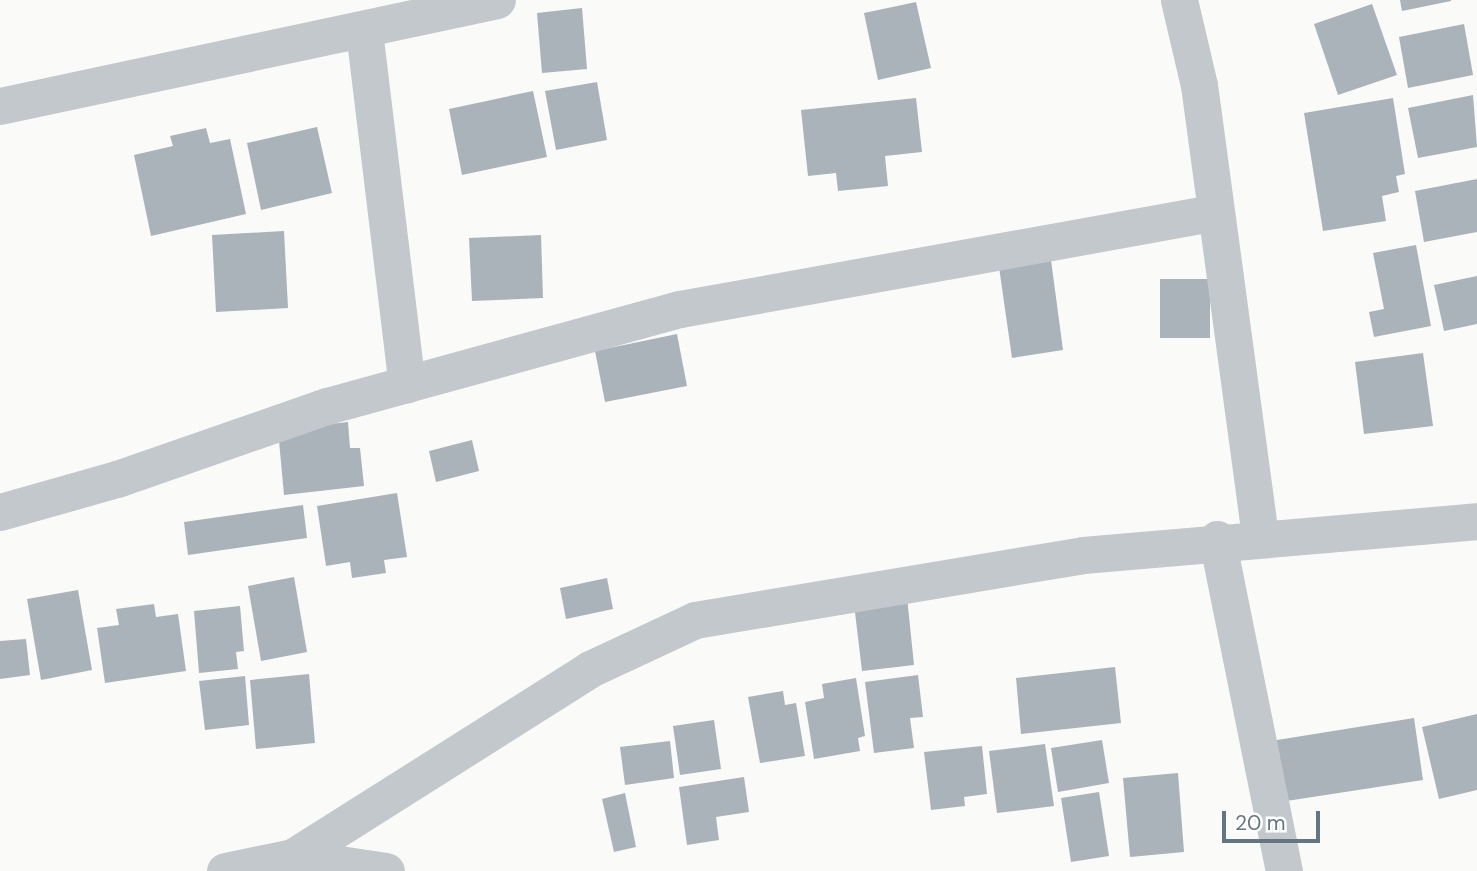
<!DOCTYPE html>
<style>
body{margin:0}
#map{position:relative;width:1477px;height:871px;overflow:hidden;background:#fafaf8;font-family:"DM Sans",sans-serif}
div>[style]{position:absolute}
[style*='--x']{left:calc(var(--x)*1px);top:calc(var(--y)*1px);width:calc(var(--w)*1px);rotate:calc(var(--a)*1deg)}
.building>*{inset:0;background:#aab3b9}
.minor>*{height:37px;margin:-18.5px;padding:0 18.5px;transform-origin:18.5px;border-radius:18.5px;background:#c3c8cc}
span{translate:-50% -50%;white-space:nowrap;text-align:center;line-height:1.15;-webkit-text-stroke:7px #fff;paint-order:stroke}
.scale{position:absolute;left:1222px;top:811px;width:98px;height:32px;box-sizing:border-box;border:4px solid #657683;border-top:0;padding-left:9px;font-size:21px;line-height:24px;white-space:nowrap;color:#657683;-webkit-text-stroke:5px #fff;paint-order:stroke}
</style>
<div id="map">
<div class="building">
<div style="clip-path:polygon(1400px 0,1451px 0,1451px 1px,1402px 11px)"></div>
<div style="clip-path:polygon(916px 2px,931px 68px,878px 80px,864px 13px)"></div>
<div style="clip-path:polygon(1372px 4px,1397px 75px,1338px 95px,1314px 24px)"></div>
<div style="clip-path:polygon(582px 8px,587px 69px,542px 73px,537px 13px)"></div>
<div style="clip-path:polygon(1464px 24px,1473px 75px,1408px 88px,1399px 37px)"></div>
<div style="clip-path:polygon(597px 82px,607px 140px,556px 150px,545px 91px)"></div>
<div style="clip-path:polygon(533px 91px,547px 157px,462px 175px,449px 109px)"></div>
<div style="clip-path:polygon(1473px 95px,1477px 147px,1418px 158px,1408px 108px)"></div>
<div style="clip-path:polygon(916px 98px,922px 152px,885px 156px,888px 186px,838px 191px,836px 173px,808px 176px,801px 110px)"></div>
<div style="clip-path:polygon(1393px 98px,1405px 174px,1396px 176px,1399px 192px,1382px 196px,1386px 221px,1323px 231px,1304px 113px)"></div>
<div style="clip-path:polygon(317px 127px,332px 193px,261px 210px,247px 143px)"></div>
<div style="clip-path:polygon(206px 128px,210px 143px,230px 139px,246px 214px,151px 236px,134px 155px,173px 146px,170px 136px)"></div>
<div style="clip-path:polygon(1477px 179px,1477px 232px,1424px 242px,1415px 191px)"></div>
<div style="clip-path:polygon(284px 231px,288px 308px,216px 312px,212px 235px)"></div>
<div style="clip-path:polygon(541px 235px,543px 298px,472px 301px,469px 238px)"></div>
<div style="clip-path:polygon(1416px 245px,1431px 326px,1374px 337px,1369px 312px,1384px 309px,1373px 253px)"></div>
<div style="clip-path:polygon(1051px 260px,1063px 350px,1012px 358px,999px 267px)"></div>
<div style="clip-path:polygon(1477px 276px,1477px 324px,1444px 331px,1434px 285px)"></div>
<div style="clip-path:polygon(1160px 279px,1210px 279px,1210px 338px,1160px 338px)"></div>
<div style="clip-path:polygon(677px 334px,687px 386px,605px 402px,595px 351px)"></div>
<div style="clip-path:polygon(1423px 353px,1433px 426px,1364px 434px,1355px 362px)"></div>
<div style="clip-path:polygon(348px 422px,350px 448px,360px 448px,364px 486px,284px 495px,278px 430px)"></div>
<div style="clip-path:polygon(472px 440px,479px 471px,436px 482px,429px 451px)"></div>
<div style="clip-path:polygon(397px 493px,407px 557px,384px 560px,386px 573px,352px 578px,350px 562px,326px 566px,317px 506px)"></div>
<div style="clip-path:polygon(303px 505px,307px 538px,188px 555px,184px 522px)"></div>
<div style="clip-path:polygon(294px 577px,307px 652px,261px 661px,248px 586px)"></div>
<div style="clip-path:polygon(607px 578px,613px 609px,566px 619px,560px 588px)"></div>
<div style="clip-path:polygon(78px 590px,92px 670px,41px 680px,27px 599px)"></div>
<div style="clip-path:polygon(907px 597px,914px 665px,862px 671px,854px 604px)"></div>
<div style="clip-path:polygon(154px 604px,156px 617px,178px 614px,186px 671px,105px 683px,97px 628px,119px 625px,116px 609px)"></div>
<div style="clip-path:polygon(240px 606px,244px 651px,236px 652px,238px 669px,199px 673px,194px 611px)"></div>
<div style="clip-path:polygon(26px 639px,30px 675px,0 679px,0 641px)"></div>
<div style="clip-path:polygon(1115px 667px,1121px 723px,1021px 734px,1016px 678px)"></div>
<div style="clip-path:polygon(309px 674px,315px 743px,256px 749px,250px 680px)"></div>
<div style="clip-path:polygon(918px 675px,923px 717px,910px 718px,914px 748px,874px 753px,865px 682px)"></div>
<div style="clip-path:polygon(245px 676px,249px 725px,205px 730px,199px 681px)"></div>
<div style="clip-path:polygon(856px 678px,865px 736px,858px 738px,860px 751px,814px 759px,805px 702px,824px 698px,822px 684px)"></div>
<div style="clip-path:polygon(783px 691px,785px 705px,796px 703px,805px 756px,760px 763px,748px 697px)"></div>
<div style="clip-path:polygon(1477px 714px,1477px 790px,1439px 799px,1422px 727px)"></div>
<div style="clip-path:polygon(1414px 718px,1423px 780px,1280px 802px,1271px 741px)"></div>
<div style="clip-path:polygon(714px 720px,721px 769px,680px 775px,673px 726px)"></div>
<div style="clip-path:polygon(1102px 740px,1109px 783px,1058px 792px,1051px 748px)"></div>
<div style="clip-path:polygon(670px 741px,674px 778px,625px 785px,620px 747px)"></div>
<div style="clip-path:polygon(1045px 744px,1054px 806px,997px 813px,989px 751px)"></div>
<div style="clip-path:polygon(982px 746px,987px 794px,964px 797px,965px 806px,931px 810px,924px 752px)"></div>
<div style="clip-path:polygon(1178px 773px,1184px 852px,1130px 857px,1123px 778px)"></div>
<div style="clip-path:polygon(744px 777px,749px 812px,716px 817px,719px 840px,687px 845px,679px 787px)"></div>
<div style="clip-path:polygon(1099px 792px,1109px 856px,1071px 862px,1061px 798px)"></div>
<div style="clip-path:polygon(625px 793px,636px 847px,614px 852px,602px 799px)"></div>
</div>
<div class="minor">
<div style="--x:1179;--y:0;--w:87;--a:76.8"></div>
<div style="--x:1199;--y:85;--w:456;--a:82.3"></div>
<div style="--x:364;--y:31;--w:356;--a:83.1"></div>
<div style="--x:0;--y:106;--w:508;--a:-12.04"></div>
<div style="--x:0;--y:512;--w:122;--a:-15.8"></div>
<div style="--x:117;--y:479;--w:222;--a:-19.2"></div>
<div style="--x:327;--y:406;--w:366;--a:-15.4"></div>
<div style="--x:680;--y:309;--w:541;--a:-10.23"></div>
<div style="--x:1217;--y:539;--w:339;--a:78.6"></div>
<div style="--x:293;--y:857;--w:94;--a:8.6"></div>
<div style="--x:225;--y:871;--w:69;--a:-11.6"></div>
<div style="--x:293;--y:857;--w:352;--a:-32.3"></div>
<div style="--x:590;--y:669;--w:116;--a:-25"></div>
<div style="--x:695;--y:620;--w:393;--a:-9.5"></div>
<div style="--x:1083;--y:555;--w:395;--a:-4.9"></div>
</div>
<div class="scale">20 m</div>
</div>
